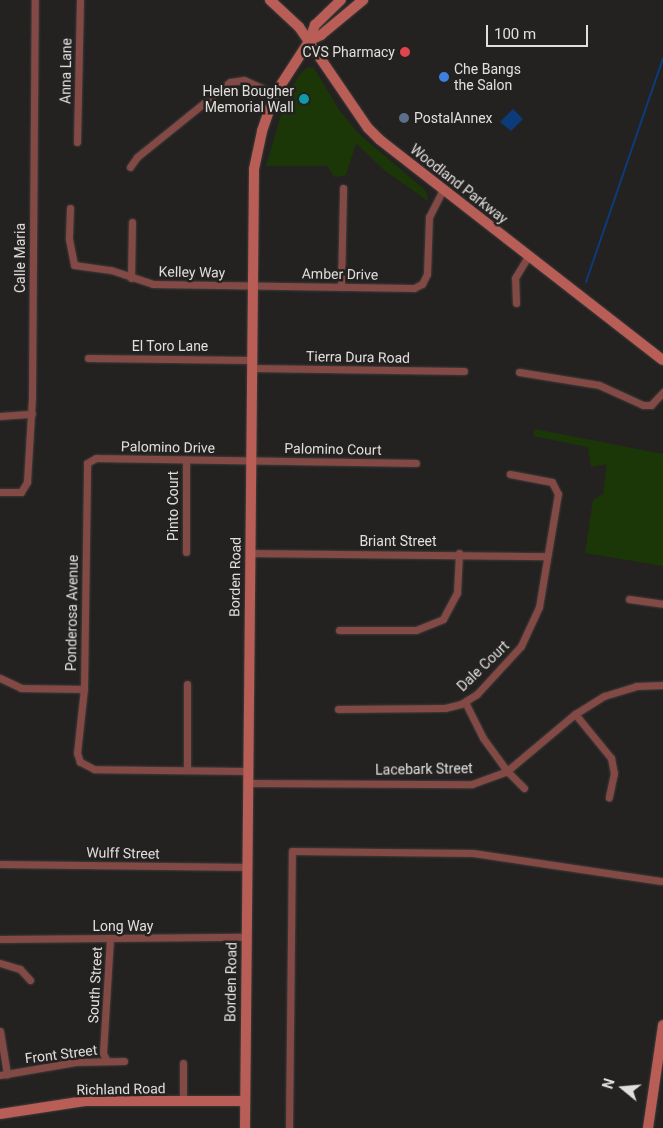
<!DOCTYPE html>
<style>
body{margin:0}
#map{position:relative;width:663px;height:1128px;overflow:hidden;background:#242220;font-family:Roboto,sans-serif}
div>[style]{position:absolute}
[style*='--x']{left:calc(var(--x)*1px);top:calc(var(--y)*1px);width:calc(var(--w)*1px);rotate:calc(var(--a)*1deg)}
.green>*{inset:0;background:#1c3707}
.water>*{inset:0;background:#0c3b79}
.stream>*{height:2px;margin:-1px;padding:0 1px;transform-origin:1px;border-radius:1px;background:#0c3b79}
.roads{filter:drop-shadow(0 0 1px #3e3c3b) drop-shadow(0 0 1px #3e3c3b)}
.street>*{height:7px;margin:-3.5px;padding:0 3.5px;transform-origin:3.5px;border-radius:3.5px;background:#834945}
.secondary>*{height:10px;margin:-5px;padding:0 5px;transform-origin:5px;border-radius:5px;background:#b95d57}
.dots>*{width:14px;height:14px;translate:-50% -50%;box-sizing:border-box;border:2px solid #242220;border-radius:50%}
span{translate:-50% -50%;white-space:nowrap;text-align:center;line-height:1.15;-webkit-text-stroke:5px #242220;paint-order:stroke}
.poi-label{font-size:14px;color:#e0dfde}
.right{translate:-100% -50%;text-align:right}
.left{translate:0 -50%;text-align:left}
.street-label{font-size:14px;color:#e0dfde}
.north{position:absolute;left:598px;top:1063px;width:50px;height:50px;-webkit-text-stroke:4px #242220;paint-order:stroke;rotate:287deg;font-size:14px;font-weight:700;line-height:20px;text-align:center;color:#e0dfde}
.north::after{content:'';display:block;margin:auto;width:18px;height:22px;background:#e0dfde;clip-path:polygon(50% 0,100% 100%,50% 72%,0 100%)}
.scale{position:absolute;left:486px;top:25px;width:102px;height:22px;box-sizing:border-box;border:2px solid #e0dfde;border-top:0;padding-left:6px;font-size:15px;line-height:18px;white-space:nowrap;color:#e0dfde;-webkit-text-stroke:4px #242220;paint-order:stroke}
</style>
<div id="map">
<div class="green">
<div style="clip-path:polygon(308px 67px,314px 68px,339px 110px,358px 133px,426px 191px,428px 201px,384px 170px,356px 143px,346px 175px,334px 177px,328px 166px,266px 166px,286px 98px,300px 74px)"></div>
<div style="clip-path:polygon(535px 429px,663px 454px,663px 566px,585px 553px,593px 500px,603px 494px,607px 464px,591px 467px,588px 447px,533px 436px)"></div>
</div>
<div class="water">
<div style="clip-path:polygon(513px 109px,523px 119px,511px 131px,500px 122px)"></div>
</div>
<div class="stream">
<div style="--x:586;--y:282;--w:237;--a:-71"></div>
</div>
<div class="roads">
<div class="street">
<div style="--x:77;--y:142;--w:142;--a:-88.8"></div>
<div style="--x:130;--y:167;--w:12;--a:-55"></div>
<div style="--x:137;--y:157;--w:119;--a:-38.9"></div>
<div style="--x:230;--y:82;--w:14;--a:-8"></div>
<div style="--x:244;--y:80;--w:34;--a:24"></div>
<div style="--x:70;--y:208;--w:31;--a:92"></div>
<div style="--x:69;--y:239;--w:26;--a:79"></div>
<div style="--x:74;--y:265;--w:37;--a:8"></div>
<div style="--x:111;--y:270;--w:44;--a:18.4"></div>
<div style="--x:153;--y:284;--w:261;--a:0.9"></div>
<div style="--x:414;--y:288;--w:9;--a:-27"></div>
<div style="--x:422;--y:284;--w:11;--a:-63"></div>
<div style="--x:427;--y:274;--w:57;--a:-88"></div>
<div style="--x:429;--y:217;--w:30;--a:-63"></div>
<div style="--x:131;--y:278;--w:56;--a:-89"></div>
<div style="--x:341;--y:287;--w:99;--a:-88.8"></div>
<div style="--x:516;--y:303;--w:25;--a:-92"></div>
<div style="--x:515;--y:278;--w:26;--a:-59"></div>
<div style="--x:88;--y:358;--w:163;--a:0.7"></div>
<div style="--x:251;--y:368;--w:213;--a:0.8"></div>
<div style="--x:519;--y:372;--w:81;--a:9.2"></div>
<div style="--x:599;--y:385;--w:48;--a:24.4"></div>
<div style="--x:643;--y:405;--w:8;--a:0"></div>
<div style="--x:651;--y:405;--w:18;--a:-47"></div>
<div style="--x:0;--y:416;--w:32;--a:-4"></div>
<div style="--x:0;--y:492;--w:21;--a:0"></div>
<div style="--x:21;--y:492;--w:12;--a:-59"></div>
<div style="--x:27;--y:482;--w:85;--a:-86.6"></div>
<div style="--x:32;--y:397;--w:397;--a:-89.6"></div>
<div style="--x:186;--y:552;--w:92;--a:-90"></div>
<div style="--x:249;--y:553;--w:298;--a:0.6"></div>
<div style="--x:629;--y:599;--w:34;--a:8"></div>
<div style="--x:339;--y:630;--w:77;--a:0"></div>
<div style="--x:416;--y:630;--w:29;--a:-22"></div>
<div style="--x:443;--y:619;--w:30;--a:-62"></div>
<div style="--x:457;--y:593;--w:40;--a:-87.1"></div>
<div style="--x:0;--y:678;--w:23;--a:25"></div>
<div style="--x:21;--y:688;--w:63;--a:0.9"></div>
<div style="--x:465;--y:702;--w:40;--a:63.4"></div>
<div style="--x:483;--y:738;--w:41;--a:54"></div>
<div style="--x:507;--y:771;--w:24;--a:45"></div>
<div style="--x:338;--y:709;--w:107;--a:-0.5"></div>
<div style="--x:445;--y:708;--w:16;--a:-14"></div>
<div style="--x:461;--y:704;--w:19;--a:-32"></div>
<div style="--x:477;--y:694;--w:65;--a:-47.5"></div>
<div style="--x:521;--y:646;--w:43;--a:-65.2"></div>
<div style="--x:539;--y:607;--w:115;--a:-80.5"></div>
<div style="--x:558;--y:494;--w:13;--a:-117"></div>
<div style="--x:552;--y:482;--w:43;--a:-169.2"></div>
<div style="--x:575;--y:714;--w:57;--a:50.7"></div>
<div style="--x:611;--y:758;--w:15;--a:79"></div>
<div style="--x:614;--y:773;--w:25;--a:102"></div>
<div style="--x:187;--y:770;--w:86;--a:-90"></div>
<div style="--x:247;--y:771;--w:153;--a:-179.3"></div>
<div style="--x:94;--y:769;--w:16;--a:-153"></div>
<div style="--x:80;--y:762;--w:9;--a:-108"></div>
<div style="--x:77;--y:753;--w:64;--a:-83.8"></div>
<div style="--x:84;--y:689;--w:226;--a:-89.2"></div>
<div style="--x:87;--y:463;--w:10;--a:-29"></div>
<div style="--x:96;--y:458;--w:320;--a:0.9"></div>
<div style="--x:247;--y:783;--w:225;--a:0.3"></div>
<div style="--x:472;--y:784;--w:37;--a:-20"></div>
<div style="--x:507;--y:771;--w:89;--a:-40"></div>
<div style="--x:575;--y:714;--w:34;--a:-32"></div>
<div style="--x:604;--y:696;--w:34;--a:-17"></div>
<div style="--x:636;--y:686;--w:27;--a:-2"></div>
<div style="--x:0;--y:864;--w:247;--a:0.7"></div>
<div style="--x:0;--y:939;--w:246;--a:-0.5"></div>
<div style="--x:0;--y:963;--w:21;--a:17"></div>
<div style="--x:20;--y:969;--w:15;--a:48"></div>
<div style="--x:0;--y:1031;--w:44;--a:80.8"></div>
<div style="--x:107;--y:1061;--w:9;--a:-117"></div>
<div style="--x:103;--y:1053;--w:114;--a:-86.5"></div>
<div style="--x:183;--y:1063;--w:38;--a:90"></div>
<div style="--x:0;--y:1075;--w:77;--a:-9.7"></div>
<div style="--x:76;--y:1062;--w:48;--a:-1.2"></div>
<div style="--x:289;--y:1128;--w:277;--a:-89.4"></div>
<div style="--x:292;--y:851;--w:181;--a:0.6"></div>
<div style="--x:473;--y:853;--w:190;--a:8.5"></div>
</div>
<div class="secondary">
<div style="--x:270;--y:0;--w:40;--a:43"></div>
<div style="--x:299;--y:27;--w:122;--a:55.7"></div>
<div style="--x:368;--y:128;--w:17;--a:45"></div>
<div style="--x:380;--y:140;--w:358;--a:37.9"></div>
<div style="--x:310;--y:40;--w:12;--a:-24"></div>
<div style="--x:321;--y:35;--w:55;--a:-39.8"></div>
<div style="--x:0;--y:1114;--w:86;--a:-8.7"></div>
<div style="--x:85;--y:1101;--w:159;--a:0"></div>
<div style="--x:245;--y:1128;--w:959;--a:-89.46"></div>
<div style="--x:254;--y:169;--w:39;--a:-78"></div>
<div style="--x:262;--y:131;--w:39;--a:-71"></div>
<div style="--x:275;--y:94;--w:64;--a:-57.1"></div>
<div style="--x:310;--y:40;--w:16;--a:-72"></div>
<div style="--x:315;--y:25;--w:36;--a:-44"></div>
<div style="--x:648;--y:1128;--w:104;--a:-81.7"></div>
</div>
</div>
<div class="dots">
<div style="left:405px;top:52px;background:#e0444e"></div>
<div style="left:444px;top:77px;background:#3f7fe0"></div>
<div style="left:304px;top:99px;background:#0f9aa8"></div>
<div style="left:404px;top:118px;background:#5c6f8a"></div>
</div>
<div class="poi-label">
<span class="right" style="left:395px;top:52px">CVS Pharmacy</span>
<span class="left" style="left:454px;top:77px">Che Bangs<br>the Salon</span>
<span class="right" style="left:294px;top:99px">Helen Bougher<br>Memorial Wall</span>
<span class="left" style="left:414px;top:118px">PostalAnnex</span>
</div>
<div class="street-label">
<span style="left:66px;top:71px;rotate:-89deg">Anna Lane</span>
<span style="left:459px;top:184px;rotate:38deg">Woodland Parkway</span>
<span style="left:20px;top:258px;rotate:-90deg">Calle Maria</span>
<span style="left:192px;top:272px;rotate:1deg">Kelley Way</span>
<span style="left:340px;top:274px;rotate:1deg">Amber Drive</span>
<span style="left:170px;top:346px">El Toro Lane</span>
<span style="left:358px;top:357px;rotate:1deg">Tierra Dura Road</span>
<span style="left:168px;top:447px;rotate:1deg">Palomino Drive</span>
<span style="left:333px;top:449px;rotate:1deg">Palomino Court</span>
<span style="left:173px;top:506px;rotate:-90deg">Pinto Court</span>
<span style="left:398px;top:541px">Briant Street</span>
<span style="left:235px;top:577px;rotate:-89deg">Borden Road</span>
<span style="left:72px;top:613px;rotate:-89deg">Ponderosa Avenue</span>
<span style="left:483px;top:666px;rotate:-44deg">Dale Court</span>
<span style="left:424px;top:769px;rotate:-1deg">Lacebark Street</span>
<span style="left:123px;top:853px;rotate:1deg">Wulff Street</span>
<span style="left:123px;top:926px">Long Way</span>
<span style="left:231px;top:982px;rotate:-89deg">Borden Road</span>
<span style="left:95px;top:985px;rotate:-87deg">South Street</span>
<span style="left:61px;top:1054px;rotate:-7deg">Front Street</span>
<span style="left:121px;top:1089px;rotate:-1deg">Richland Road</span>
</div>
<div class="north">N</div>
<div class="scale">100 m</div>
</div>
